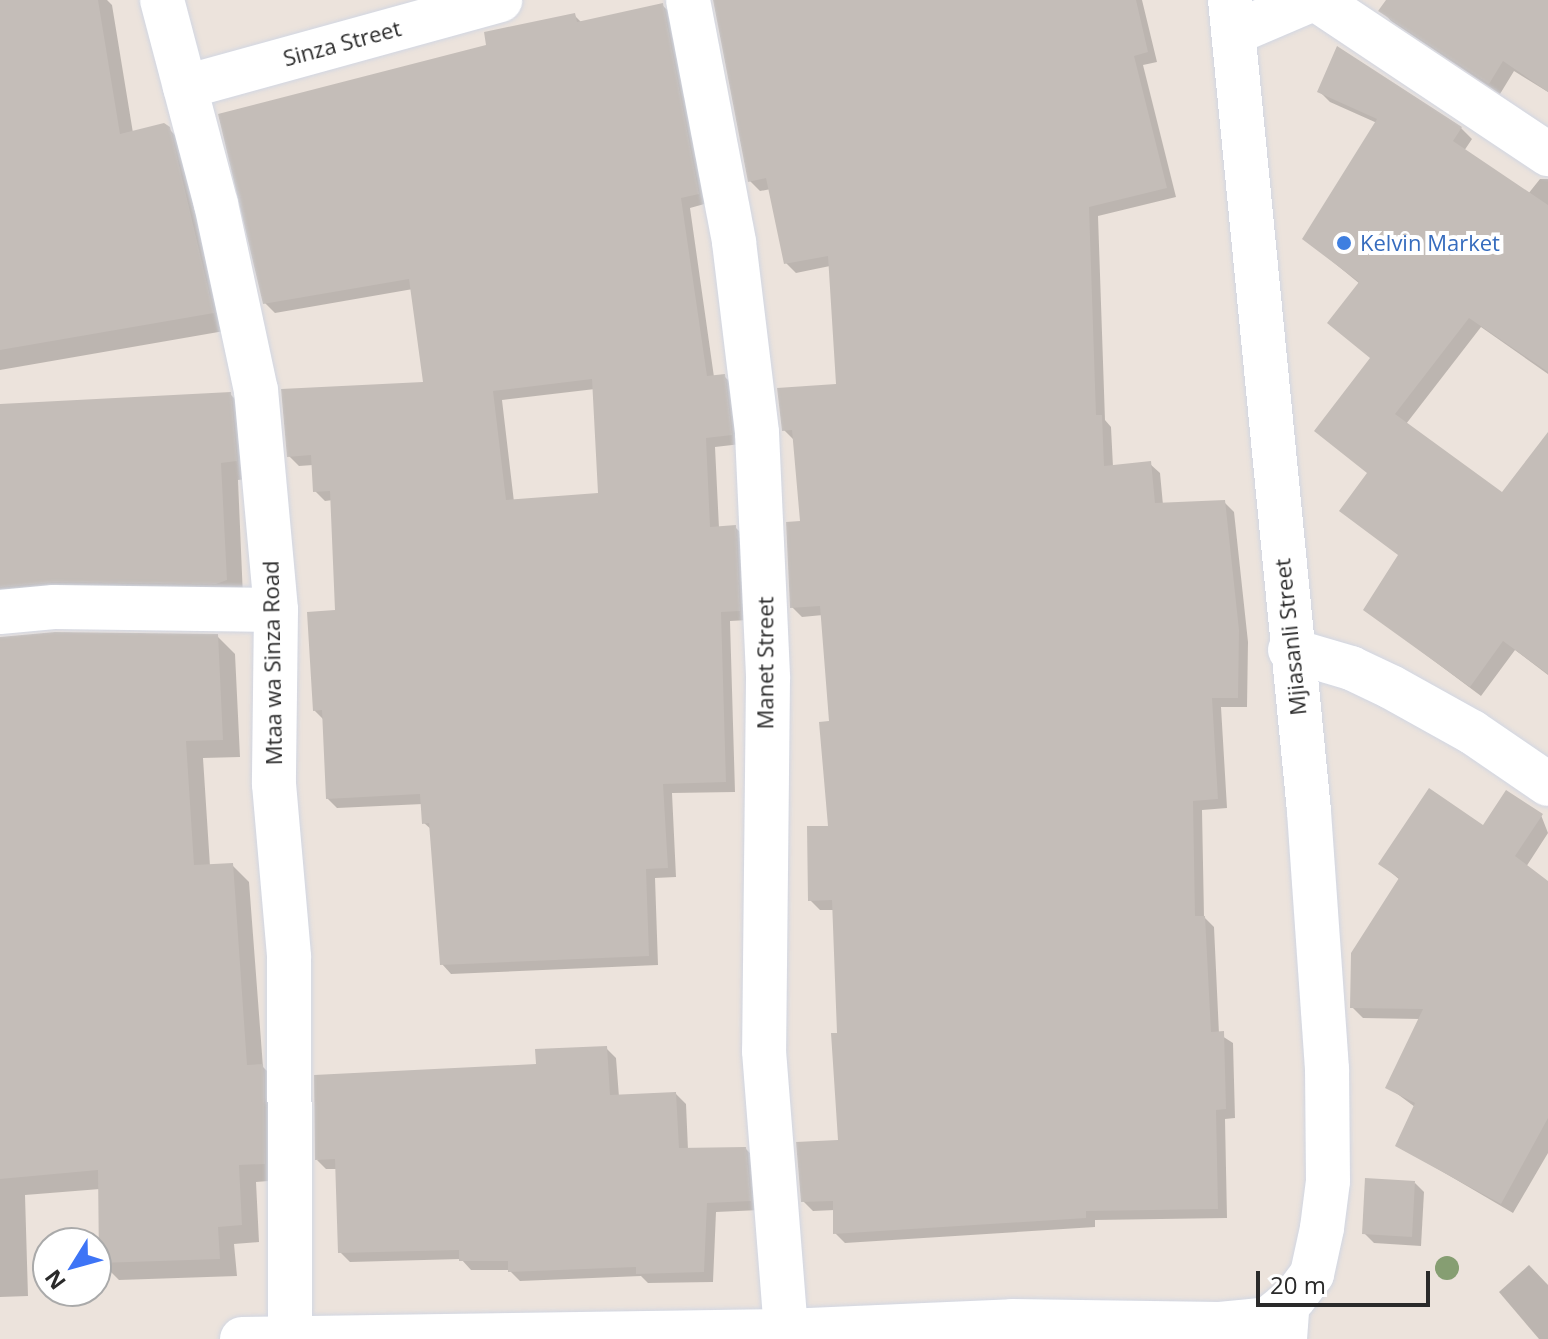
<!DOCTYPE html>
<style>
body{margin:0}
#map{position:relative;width:1548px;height:1339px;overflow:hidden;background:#ece3dc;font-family:"Open Sans",sans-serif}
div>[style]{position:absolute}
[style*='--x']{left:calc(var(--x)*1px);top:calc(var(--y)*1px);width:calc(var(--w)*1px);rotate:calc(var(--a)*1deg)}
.shadow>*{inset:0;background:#0003}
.building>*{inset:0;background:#c4bdb8}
.roads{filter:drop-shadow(0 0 2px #d1d6e2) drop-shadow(0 0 2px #d1d6e2)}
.lane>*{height:32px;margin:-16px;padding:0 16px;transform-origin:16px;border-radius:16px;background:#fff}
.street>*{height:44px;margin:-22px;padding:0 22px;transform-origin:22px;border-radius:22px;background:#fff}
.trees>*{width:24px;height:24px;margin:-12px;border-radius:50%;background:#869e72}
.dots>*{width:22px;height:22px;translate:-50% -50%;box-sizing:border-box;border:4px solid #fff;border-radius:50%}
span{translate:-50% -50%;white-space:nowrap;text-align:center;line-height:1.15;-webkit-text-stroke:8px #fff;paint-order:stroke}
.street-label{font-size:22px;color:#2a2a2a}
.shop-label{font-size:22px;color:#366cbe}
.left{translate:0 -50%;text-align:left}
.north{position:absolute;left:32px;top:1227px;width:80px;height:80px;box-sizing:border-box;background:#fff;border:2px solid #aaa;border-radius:50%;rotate:233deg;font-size:22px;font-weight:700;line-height:32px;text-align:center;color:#2a2a2a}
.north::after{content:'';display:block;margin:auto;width:28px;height:36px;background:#3e74f6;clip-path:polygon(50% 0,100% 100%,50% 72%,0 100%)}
.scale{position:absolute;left:1256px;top:1271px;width:174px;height:36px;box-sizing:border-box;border:4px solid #2a2a2a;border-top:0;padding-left:10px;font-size:24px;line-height:28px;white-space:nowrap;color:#2a2a2a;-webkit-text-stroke:6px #fff;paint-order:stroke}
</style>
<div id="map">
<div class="shadow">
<div style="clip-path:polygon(0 0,107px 0,112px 5px,133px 133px,169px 129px,187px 147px,230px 330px,0 370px)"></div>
<div style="clip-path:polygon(715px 0,1142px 0,1157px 62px,1143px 65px,1176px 197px,1098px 216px,1105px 420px,1111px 427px,1113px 467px,1150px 464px,1160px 473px,1163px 505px,1224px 502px,1234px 512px,1248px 642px,1247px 707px,1221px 707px,1227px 808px,1202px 810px,1204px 917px,1214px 927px,1219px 1034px,1233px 1043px,1235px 1118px,1225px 1119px,1227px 1218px,1095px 1220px,1095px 1227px,845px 1243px,835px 1233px,835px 1210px,813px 1211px,803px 1201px,840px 1142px,835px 910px,820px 910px,810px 900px,830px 828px,831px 723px,823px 615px,802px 617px,792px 607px,802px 523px,794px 440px,784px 430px,838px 386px,830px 266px,796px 273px,786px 263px,771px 189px,760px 191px,750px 181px)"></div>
<div style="clip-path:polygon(1388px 0,1548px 0,1548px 92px,1514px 71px,1500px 94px,1391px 21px,1381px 10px)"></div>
<div style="clip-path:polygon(evenodd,663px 6px,673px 15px,708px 203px,690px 208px,714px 377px,724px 376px,734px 386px,741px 444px,715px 447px,719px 528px,735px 527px,745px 537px,749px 620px,730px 621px,735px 792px,672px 793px,676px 877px,655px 878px,658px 965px,451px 974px,442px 964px,432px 830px,424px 823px,423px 804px,337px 808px,327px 798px,324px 720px,314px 710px,337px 612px,333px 500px,325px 501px,315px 491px,313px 465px,299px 466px,289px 456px,426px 384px,413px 289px,275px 313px,265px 303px,488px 46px,574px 15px,582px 23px,663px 6px,595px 389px,600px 495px,514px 502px,502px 400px,595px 389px)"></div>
<div style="clip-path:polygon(1319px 91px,1461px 128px,1472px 139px,1464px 151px,1528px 194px,1540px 179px,1548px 179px,1548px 374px,1481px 327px,1406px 424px,1503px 494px,1548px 435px,1548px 675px,1515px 650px,1481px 696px,1366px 610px,1400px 556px,1369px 474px,1372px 359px,1360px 284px,1305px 239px,1377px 123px,1330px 102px)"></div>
<div style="clip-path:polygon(230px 394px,248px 412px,254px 478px,238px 480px,243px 597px,0 615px,0 406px)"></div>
<div style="clip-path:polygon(217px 636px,235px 654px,240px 757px,203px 758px,210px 866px,232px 865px,249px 882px,263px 1067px,280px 1084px,281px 1180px,256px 1182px,259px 1242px,234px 1244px,237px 1276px,119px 1280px,101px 1262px,100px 1189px,25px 1195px,28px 1296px,0 1297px,0 639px)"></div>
<div style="clip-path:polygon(1541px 815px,1548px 833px,1526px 867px,1548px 884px,1548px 1153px,1513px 1213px,1397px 1145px,1415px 1107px,1388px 1087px,1420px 1019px,1363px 1018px,1352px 1007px,1400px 880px,1381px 864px,1484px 828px)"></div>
<div style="clip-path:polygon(606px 1048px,616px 1058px,619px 1097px,676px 1094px,686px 1104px,688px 1150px,746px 1149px,756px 1159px,760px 1210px,716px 1212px,713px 1282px,648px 1283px,641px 1276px,520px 1281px,509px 1270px,471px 1270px,461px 1259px,350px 1262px,340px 1252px,337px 1169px,326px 1169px,317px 1160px,538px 1066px)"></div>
<div style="clip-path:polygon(1415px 1183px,1424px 1192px,1421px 1246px,1374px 1243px,1364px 1233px)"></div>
<div style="clip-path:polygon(1529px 1265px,1548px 1285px,1548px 1339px,1539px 1339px,1499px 1292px)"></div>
</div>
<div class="building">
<div style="clip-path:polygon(0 0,98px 0,120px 134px,164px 123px,170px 127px,214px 313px,0 350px)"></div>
<div style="clip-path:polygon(713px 0,1136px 0,1148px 52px,1134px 56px,1167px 188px,1089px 207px,1096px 415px,1102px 415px,1104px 466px,1151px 461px,1155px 503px,1225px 500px,1239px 630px,1238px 698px,1212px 698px,1218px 799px,1193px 801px,1195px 916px,1205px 916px,1211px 1032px,1224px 1031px,1226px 1109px,1216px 1110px,1218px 1209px,1086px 1211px,1086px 1218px,833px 1234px,833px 1201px,801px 1202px,796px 1142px,838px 1140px,831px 1033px,837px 1033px,832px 900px,808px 901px,807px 826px,828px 826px,819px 722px,829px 721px,820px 606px,790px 608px,786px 522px,800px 521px,792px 430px,782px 431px,777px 388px,836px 384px,828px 256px,784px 264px,766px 178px,748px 182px)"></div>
<div style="clip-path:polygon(1386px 0,1548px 0,1548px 92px,1503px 61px,1489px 84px,1378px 11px)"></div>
<div style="clip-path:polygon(evenodd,663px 3px,699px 194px,681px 198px,707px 376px,725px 374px,732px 435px,706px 438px,710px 527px,736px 525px,740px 611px,721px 612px,726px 782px,663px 784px,668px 868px,646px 869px,649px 956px,440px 965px,429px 823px,422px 824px,420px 794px,326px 799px,322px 710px,313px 711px,307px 612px,335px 610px,330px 491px,313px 492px,311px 455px,287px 457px,281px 389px,423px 382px,409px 279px,263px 304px,218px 114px,486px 45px,484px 32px,575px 13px,577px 22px,663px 3px,592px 379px,598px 493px,506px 500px,493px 391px,592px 379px)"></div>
<div style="clip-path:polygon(1337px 46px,1462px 127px,1453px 141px,1548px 205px,1548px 372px,1469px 318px,1395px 414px,1502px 492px,1548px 432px,1548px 674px,1503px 641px,1470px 687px,1363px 610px,1398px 555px,1339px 511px,1367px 473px,1314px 431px,1370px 358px,1327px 323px,1359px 282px,1302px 239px,1377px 119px,1317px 92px)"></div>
<div style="clip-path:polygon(231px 392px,237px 461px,221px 463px,227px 580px,216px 584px,54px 582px,0 587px,0 404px)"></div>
<div style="clip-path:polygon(55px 632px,218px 634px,223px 740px,186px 741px,194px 865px,233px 863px,247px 1065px,263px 1064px,264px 1077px,265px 1164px,239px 1165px,242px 1225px,218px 1227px,220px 1259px,99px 1263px,98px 1170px,0 1179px,0 637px)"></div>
<div style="clip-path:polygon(1429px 788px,1483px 825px,1506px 790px,1543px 814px,1515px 856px,1548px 881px,1548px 1118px,1501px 1204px,1395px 1146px,1415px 1103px,1385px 1088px,1423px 1009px,1350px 1008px,1351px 953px,1399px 878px,1378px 864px)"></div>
<div style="clip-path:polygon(607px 1046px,610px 1095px,676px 1092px,679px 1148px,746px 1147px,751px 1201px,707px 1203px,704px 1272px,636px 1274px,636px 1267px,508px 1272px,508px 1261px,459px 1261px,459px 1250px,338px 1253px,335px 1159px,315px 1160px,314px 1075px,536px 1064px,535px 1049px)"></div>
<div style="clip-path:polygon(1365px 1178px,1415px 1181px,1412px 1237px,1362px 1234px)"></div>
</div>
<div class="roads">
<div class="lane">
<div style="--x:1291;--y:1339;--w:41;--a:-85.8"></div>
</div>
<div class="street">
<div style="--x:162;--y:0;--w:211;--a:75.2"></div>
<div style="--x:216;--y:204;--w:190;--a:77.9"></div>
<div style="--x:256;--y:390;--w:221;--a:84.8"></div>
<div style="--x:276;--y:610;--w:174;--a:90.7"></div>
<div style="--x:274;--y:784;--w:174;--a:85"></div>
<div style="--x:289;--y:957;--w:381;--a:89.8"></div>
<div style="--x:688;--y:0;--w:246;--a:79.2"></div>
<div style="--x:734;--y:242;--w:192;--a:83.1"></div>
<div style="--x:757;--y:433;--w:246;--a:87.4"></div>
<div style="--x:768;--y:679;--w:372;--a:90.6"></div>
<div style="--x:764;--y:1051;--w:281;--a:85.5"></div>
<div style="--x:1317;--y:0;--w:278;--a:33.7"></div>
<div style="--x:1236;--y:32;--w:82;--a:-23.1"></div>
<div style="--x:185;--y:87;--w:327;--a:-15.4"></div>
<div style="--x:0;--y:612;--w:54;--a:-5.3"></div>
<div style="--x:54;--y:607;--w:222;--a:0.8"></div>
<div style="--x:1290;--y:650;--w:64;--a:16.4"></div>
<div style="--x:1351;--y:668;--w:44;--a:25.4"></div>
<div style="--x:1391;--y:687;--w:93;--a:29.1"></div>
<div style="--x:1472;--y:732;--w:92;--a:34.4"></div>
<div style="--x:242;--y:1339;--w:544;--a:-0.84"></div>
<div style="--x:786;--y:1331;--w:226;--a:-2.5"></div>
<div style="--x:1012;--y:1321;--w:208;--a:0.8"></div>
<div style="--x:1220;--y:1324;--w:48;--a:-5.9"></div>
<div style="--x:1268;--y:1319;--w:33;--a:-39"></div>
<div style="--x:1294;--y:1298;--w:30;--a:-53"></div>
<div style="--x:1312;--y:1274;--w:47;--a:-77.7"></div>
<div style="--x:1322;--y:1228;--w:47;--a:-82.7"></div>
<div style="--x:1328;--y:1181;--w:112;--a:-90.5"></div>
<div style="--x:1327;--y:1069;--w:259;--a:-94"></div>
<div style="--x:1309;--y:811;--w:815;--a:-95.56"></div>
</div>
</div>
<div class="trees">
<div style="left:1447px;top:1268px"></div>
</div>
<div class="dots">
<div style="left:1344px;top:243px;background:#3f7fe0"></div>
</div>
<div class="street-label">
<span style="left:342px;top:43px;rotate:-15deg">Sinza Street</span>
<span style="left:1290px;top:637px;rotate:-96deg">Mjiasanli Street</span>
<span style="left:272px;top:663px;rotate:-91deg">Mtaa wa Sinza Road</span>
<span style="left:765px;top:663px;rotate:-90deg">Manet Street</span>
</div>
<div class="shop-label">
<span class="left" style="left:1360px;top:243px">Kelvin Market</span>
</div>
<div class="north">N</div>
<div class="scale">20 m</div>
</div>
